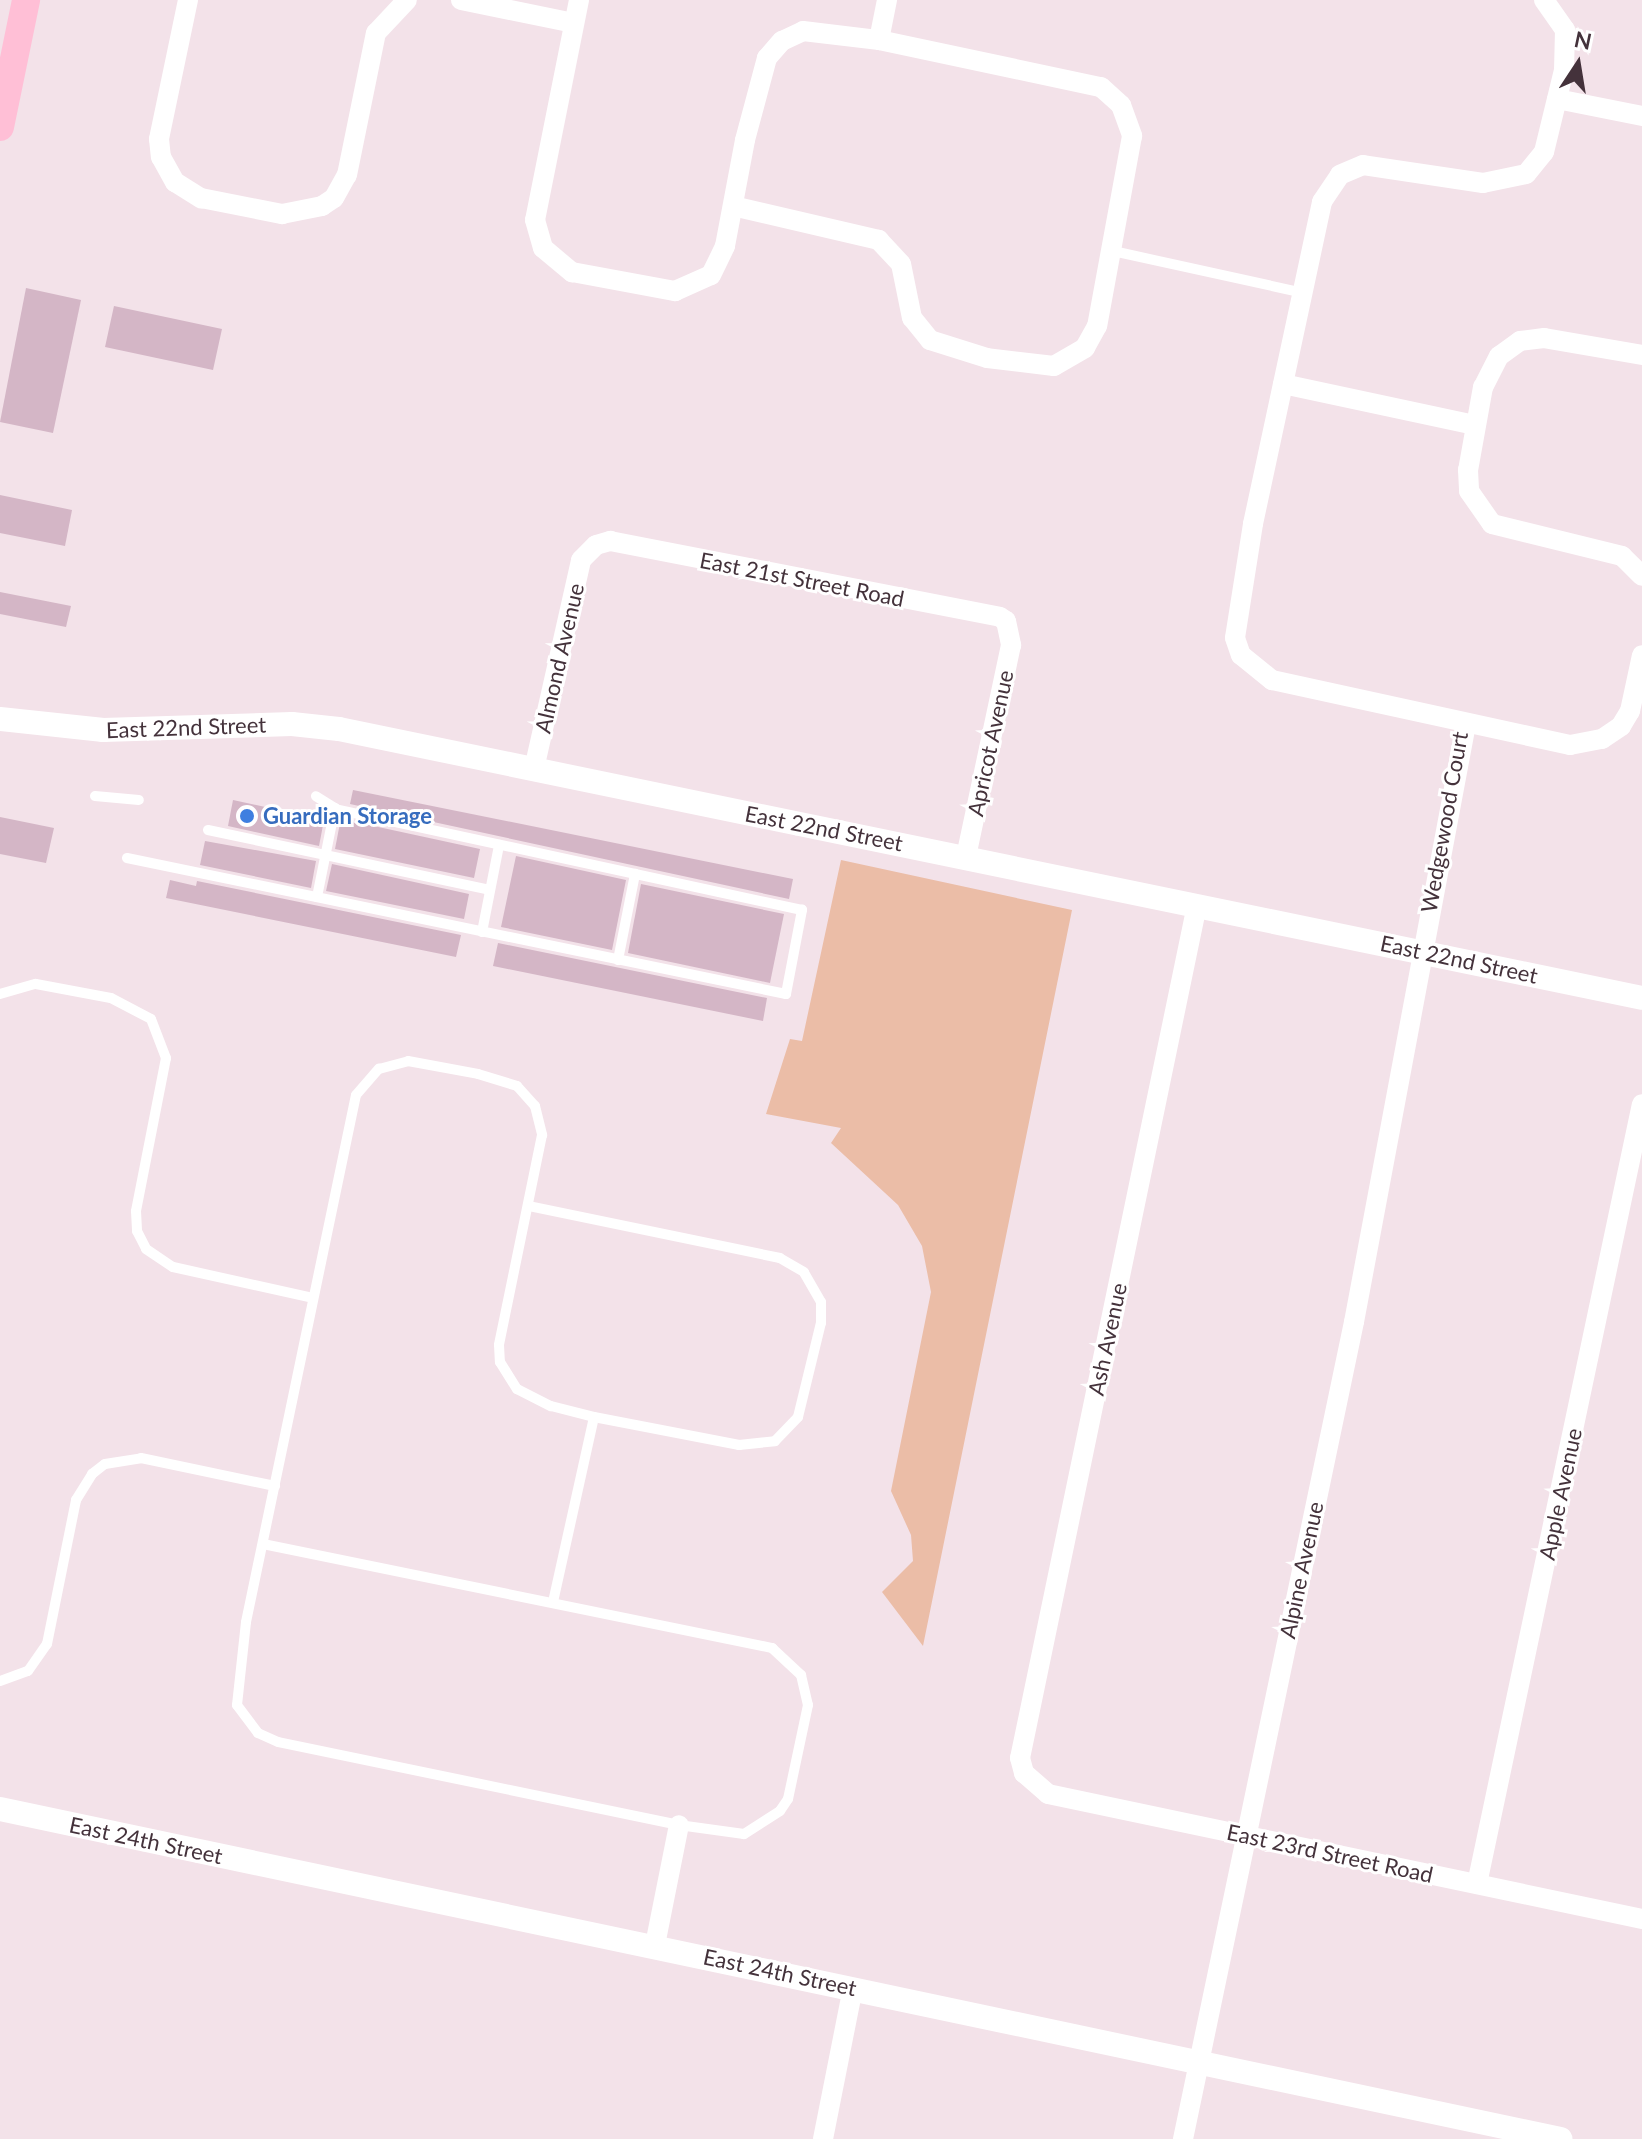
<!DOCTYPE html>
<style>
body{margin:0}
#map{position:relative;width:1642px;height:2139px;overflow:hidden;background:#f3e2e9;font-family:Lato,sans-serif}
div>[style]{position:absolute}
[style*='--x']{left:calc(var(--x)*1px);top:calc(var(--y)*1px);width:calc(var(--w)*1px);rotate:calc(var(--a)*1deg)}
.green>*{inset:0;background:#ebbda7}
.building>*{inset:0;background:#d4b6c6}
.service>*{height:10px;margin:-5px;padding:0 5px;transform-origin:5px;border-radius:5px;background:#fff}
.minor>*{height:20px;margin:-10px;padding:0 10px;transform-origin:10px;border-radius:10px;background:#fff}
.tertiary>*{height:24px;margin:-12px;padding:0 12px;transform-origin:12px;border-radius:12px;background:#fff}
.secondary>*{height:28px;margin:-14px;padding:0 14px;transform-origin:14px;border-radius:14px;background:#ffbfd6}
.dots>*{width:22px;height:22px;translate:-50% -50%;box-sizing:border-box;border:4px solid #fff;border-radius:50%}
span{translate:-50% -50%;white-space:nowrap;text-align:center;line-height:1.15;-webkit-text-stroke:6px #fff;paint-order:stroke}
.street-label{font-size:22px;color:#44323b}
.shop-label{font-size:22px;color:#366cbe;font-weight:700}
.left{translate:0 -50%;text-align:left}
.north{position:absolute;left:1538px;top:24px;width:80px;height:80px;-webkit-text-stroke:6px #fff;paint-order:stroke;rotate:12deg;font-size:22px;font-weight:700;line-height:32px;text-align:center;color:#44323b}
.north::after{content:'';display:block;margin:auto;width:28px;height:36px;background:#44323b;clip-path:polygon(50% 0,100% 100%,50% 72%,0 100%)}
</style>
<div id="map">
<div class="green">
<div style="clip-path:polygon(841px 860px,1072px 910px,923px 1646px,882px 1592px,913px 1561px,911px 1535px,891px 1491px,931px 1292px,922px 1246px,898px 1205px,831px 1143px,841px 1128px,766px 1114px,790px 1039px,802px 1041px)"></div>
</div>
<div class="building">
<div style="clip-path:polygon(26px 288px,81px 300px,53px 433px,0 422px)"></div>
<div style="clip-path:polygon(114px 306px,222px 329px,213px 370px,105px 347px)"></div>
<div style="clip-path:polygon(0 495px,72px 510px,65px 546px,0 533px)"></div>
<div style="clip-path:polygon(0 592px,71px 606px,66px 627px,0 614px)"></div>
<div style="clip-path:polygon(353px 790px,793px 879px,789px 899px,350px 804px)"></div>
<div style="clip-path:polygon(233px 800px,324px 820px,319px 846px,228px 826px)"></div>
<div style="clip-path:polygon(0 817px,54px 828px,46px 863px,0 854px)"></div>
<div style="clip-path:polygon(346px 820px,480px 849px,474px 878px,335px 849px,340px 823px)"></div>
<div style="clip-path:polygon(205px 841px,316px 861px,311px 888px,200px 865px)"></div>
<div style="clip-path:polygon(516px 856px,626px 880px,612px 950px,501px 927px)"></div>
<div style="clip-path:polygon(332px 864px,469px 894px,464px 919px,326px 891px)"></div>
<div style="clip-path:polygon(170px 880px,196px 886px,197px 881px,461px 935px,456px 957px,166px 898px)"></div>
<div style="clip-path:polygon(641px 884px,784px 914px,770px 983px,628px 953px)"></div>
<div style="clip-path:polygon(498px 943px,767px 998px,763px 1021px,493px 966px)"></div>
</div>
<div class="service">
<div style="--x:1113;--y:251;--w:191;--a:12.4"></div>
<div style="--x:95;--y:796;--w:44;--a:5.2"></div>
<div style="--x:208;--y:830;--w:288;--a:12"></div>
<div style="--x:127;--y:858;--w:673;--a:11.66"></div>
<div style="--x:786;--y:994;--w:86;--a:-79.2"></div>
<div style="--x:802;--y:910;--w:475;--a:-167.8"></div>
<div style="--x:338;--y:810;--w:26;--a:-148"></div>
<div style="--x:317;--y:897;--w:91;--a:-78.6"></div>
<div style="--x:482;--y:932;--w:89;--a:-78.9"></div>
<div style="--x:618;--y:960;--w:88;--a:-78.8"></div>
<div style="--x:0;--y:994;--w:37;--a:-16"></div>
<div style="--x:36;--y:984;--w:76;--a:10.6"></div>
<div style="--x:111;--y:998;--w:45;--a:27.7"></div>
<div style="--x:151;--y:1019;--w:42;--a:69"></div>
<div style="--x:166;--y:1058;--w:156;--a:101.1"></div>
<div style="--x:136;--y:1211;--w:20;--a:87"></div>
<div style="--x:137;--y:1231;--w:20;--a:63"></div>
<div style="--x:146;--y:1249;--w:32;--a:34"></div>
<div style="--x:173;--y:1267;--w:143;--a:12.5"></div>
<div style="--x:263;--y:1544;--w:520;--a:11.55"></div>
<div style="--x:772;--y:1648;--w:40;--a:43"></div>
<div style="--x:801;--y:1675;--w:31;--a:77"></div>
<div style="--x:808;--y:1705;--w:96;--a:102"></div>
<div style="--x:788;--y:1799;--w:14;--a:124"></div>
<div style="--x:780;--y:1811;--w:43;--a:147.4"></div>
<div style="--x:744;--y:1834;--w:66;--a:-172.1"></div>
<div style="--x:679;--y:1825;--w:409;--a:-168.3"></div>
<div style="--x:278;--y:1742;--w:22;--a:-156"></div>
<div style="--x:258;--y:1733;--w:35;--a:-127"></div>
<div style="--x:237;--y:1705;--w:83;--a:-83.8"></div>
<div style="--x:246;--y:1622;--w:538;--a:-78.21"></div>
<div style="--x:356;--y:1095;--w:35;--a:-49"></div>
<div style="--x:379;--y:1069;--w:30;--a:-15"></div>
<div style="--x:408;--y:1061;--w:71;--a:10.5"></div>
<div style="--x:478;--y:1074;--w:41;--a:17.1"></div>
<div style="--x:517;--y:1086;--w:27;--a:48"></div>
<div style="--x:535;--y:1106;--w:30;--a:76"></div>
<div style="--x:542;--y:1135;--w:214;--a:101.6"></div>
<div style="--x:499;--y:1345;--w:17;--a:87"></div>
<div style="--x:500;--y:1362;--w:32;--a:58"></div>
<div style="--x:517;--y:1389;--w:38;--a:27"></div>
<div style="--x:551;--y:1406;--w:44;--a:14.3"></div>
<div style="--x:594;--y:1417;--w:148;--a:10.9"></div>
<div style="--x:739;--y:1445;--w:36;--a:-6"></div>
<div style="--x:775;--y:1441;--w:33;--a:-46"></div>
<div style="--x:798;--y:1417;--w:97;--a:-76.3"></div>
<div style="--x:821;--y:1323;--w:21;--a:-90"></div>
<div style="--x:821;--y:1302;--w:34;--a:-120"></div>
<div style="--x:804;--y:1272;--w:28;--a:-150"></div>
<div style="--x:780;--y:1258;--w:256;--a:-168.3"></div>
<div style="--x:553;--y:1602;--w:189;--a:-77.5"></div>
<div style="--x:0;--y:1681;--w:30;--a:-20"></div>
<div style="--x:28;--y:1671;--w:33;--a:-55"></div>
<div style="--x:47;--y:1644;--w:147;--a:-78.6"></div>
<div style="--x:76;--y:1500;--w:31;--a:-58"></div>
<div style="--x:92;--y:1474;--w:16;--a:-38"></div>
<div style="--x:105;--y:1464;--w:36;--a:-9"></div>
<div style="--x:141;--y:1458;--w:137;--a:11.8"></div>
</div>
<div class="minor">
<div style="--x:188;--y:0;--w:142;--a:101.8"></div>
<div style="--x:159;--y:139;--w:18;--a:84"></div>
<div style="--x:161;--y:157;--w:29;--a:61"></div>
<div style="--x:175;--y:182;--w:31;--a:32"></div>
<div style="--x:201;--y:198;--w:83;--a:11.2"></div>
<div style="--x:282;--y:214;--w:41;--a:-11.3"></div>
<div style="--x:322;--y:206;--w:14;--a:-34"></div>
<div style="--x:334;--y:198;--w:26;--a:-61"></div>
<div style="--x:347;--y:175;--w:145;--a:-78.5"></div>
<div style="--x:376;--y:33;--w:45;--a:-46.8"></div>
<div style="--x:461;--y:0;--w:115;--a:11.5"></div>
<div style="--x:579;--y:0;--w:224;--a:101.3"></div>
<div style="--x:535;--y:220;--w:29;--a:74"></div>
<div style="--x:543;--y:248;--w:38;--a:40"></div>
<div style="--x:572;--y:272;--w:105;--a:10.5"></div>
<div style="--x:675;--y:291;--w:39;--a:-24"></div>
<div style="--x:711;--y:275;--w:32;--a:-64"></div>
<div style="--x:725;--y:246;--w:108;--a:-79.3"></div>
<div style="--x:745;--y:140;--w:85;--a:-75"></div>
<div style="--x:767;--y:58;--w:23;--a:-49"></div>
<div style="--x:782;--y:41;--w:23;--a:-25"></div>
<div style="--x:803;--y:31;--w:77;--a:6.8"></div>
<div style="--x:879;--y:40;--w:227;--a:12"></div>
<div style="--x:1101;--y:87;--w:27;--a:42"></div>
<div style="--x:1121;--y:105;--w:33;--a:70"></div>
<div style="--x:1132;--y:136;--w:193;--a:100.4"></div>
<div style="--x:1097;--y:326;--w:25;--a:119"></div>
<div style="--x:1085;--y:348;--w:36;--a:150"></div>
<div style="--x:1054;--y:366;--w:67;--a:-173.2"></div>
<div style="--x:987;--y:358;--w:60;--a:-162.5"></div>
<div style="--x:930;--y:340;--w:28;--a:-129"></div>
<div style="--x:912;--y:318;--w:55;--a:-101.5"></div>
<div style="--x:901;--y:264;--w:33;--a:-133"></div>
<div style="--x:879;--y:240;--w:150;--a:-166.9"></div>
<div style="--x:1544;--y:0;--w:37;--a:55"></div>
<div style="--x:1565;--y:30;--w:40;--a:91.4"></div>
<div style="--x:1564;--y:70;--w:84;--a:103.7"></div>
<div style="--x:1544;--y:152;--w:28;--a:129"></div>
<div style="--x:1526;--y:174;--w:44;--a:168.2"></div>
<div style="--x:1483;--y:183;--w:121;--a:-171.5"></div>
<div style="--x:1363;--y:165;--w:25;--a:157"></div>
<div style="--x:1340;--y:175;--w:32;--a:124"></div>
<div style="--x:1322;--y:202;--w:329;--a:102.1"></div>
<div style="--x:1253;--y:524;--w:115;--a:99"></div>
<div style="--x:1235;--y:638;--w:18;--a:71"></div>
<div style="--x:1241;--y:655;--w:40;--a:39"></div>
<div style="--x:1272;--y:680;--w:305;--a:12.3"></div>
<div style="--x:1570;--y:745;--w:33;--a:-11"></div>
<div style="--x:1602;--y:739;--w:23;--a:-34"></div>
<div style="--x:1621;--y:726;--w:17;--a:-59"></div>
<div style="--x:1630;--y:711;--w:57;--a:-77.9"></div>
<div style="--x:879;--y:40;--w:41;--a:-78.7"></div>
<div style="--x:1557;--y:99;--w:87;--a:11.3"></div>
<div style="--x:1642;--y:355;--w:99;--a:-170.2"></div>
<div style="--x:1544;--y:338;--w:24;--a:173"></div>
<div style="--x:1520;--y:341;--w:26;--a:144"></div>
<div style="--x:1499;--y:356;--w:35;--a:117"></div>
<div style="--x:1483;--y:387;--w:84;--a:100.2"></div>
<div style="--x:1468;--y:470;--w:21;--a:87"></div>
<div style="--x:1469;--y:491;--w:40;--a:55.1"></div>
<div style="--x:1492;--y:524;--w:134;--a:13.8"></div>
<div style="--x:1622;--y:556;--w:28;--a:45"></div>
<div style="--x:1283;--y:384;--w:196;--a:12.1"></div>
<div style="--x:534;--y:769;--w:214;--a:-77.3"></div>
<div style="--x:581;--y:560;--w:21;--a:-45"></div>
<div style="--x:596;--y:545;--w:15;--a:-16"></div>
<div style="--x:610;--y:541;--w:397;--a:11"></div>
<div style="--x:1000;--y:617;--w:7;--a:34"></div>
<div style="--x:1006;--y:621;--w:25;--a:78"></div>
<div style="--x:1011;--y:645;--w:216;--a:102"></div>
<div style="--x:1197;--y:905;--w:871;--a:101.72"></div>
<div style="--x:1020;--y:1758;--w:16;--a:75"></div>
<div style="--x:1024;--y:1773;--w:32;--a:41"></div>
<div style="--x:1048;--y:1794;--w:607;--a:11.88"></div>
<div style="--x:1477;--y:1884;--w:797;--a:-78.06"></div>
<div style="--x:655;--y:1945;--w:122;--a:-78.7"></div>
<div style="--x:823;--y:2139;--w:154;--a:-78.8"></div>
<div style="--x:1183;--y:2139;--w:835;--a:-78.18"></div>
<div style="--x:1354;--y:1322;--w:608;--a:-79.39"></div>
</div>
<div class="tertiary">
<div style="--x:0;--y:719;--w:104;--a:6.1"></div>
<div style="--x:103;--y:730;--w:189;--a:-1.8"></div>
<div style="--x:292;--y:724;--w:47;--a:6.1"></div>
<div style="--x:339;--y:729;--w:1330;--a:11.66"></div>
<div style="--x:0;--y:1809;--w:1595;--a:11.94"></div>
</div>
<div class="secondary">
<div style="--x:0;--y:127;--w:130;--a:-78.4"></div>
</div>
<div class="dots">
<div style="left:247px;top:816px;background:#3f7fe0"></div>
</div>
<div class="street-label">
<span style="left:802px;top:579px;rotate:11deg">East 21st Street Road</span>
<span style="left:559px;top:658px;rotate:-77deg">Almond Avenue</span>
<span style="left:186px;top:727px;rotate:-2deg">East 22nd Street</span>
<span style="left:990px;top:743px;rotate:-78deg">Apricot Avenue</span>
<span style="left:1444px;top:822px;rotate:-80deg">Wedgewood Court</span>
<span style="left:824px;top:828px;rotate:11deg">East 22nd Street</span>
<span style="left:1459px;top:959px;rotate:12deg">East 22nd Street</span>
<span style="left:1107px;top:1339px;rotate:-78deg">Ash Avenue</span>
<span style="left:1560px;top:1494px;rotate:-78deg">Apple Avenue</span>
<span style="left:1301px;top:1570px;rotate:-78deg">Alpine Avenue</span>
<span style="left:146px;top:1840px;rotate:12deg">East 24th Street</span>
<span style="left:1330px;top:1853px;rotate:12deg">East 23rd Street Road</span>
<span style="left:780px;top:1972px;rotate:12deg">East 24th Street</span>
</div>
<div class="shop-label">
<span class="left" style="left:263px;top:816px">Guardian Storage</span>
</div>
<div class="north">N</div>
</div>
